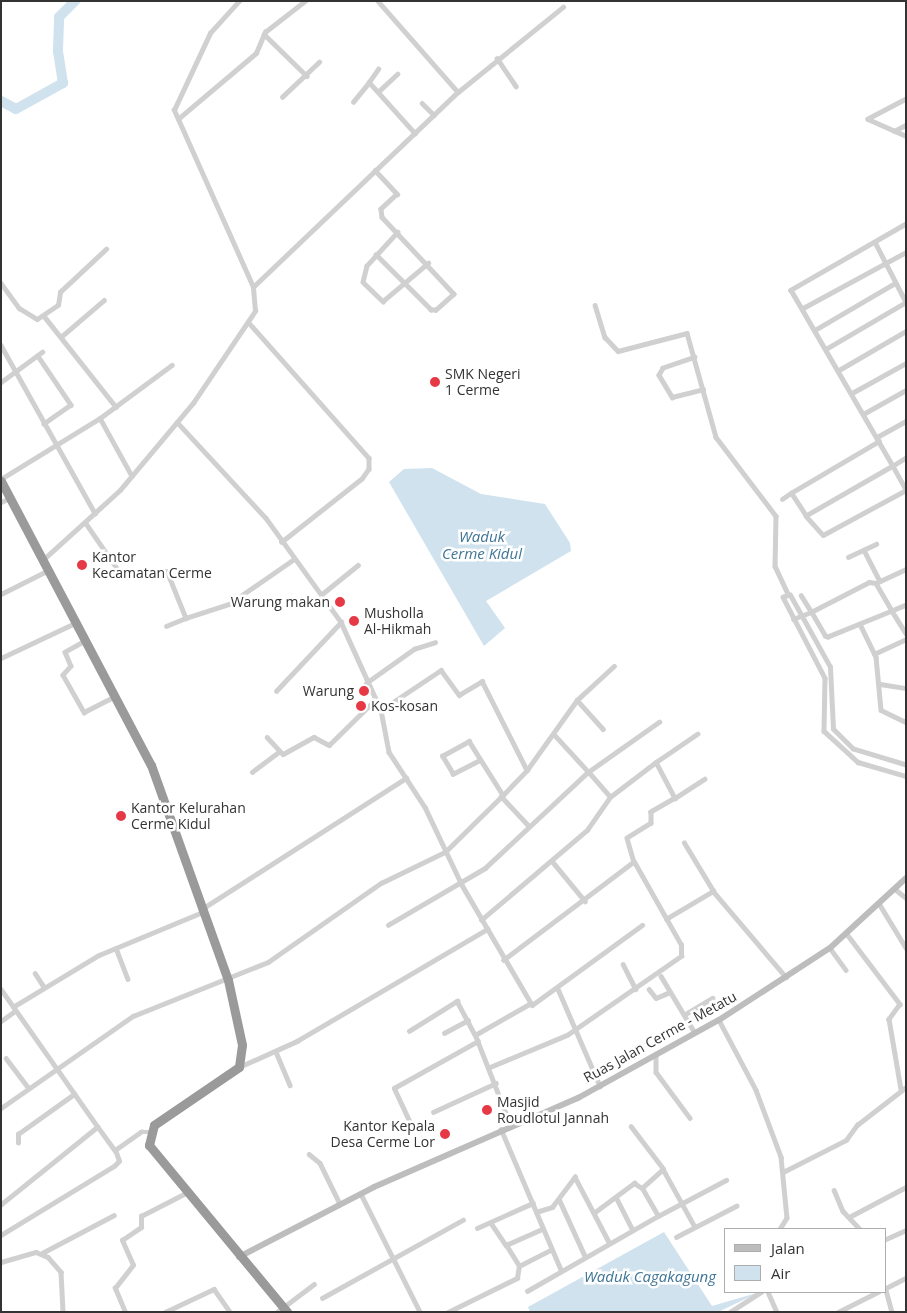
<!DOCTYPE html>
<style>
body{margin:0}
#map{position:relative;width:907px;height:1313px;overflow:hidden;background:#fff;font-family:"Open Sans",sans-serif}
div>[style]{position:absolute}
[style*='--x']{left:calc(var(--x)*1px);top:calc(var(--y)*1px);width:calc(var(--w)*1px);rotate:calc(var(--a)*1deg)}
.water>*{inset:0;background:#cfe2ee}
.river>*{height:10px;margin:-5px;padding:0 5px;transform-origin:5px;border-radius:5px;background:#cfe2ee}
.street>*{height:4.5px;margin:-2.25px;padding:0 2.25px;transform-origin:2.25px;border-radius:2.25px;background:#d0d0d0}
.secondary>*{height:6px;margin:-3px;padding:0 3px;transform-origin:3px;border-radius:3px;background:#bdbdbd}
.highway>*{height:9px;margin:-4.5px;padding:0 4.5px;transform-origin:4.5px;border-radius:4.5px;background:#9a9a9a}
.dots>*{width:14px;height:14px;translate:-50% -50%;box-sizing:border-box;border:2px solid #fff;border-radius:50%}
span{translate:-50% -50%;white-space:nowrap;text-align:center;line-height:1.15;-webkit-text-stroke:5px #fff;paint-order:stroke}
.poi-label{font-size:14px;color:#333}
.left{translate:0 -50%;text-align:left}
.right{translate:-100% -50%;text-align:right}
.street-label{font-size:14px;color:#333}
.water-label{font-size:15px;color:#3f7597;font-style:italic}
.frame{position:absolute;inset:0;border:2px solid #333;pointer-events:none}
.legend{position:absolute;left:724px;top:1228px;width:162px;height:65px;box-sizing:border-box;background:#fff;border:1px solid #adadad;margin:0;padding:6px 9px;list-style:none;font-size:15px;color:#333}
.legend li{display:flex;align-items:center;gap:10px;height:25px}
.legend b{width:25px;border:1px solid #adadad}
</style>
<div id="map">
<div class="water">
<div style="clip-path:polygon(432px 468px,481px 494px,545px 504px,570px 543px,571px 551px,486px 601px,505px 628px,484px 646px,389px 482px,404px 469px)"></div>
<div style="clip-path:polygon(664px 1232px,712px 1306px,760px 1292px,718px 1312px,530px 1312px,528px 1307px)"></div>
</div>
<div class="river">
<div style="--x:1;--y:101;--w:17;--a:28"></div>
<div style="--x:16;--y:109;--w:54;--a:-29"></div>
<div style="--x:63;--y:83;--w:33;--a:-99"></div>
<div style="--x:58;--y:50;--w:33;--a:-88"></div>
<div style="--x:59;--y:17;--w:23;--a:-45"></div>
</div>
<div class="street">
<div style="--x:378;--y:1;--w:121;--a:48.7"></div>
<div style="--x:264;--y:34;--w:60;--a:44.3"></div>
<div style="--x:497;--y:58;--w:34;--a:56"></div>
<div style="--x:369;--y:82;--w:16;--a:-55"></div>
<div style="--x:379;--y:91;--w:25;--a:-43"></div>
<div style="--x:282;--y:97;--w:51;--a:-43.4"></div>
<div style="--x:906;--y:99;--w:43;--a:152.2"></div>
<div style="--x:868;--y:119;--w:42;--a:24.1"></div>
<div style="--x:353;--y:102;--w:26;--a:-51"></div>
<div style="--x:369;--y:82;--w:69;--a:48"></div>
<div style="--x:422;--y:103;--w:17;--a:45"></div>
<div style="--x:178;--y:119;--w:102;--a:-40.2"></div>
<div style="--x:256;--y:53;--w:23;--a:-67"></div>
<div style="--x:265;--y:32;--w:51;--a:-37.8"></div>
<div style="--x:894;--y:131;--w:13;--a:-27"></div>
<div style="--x:375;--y:170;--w:33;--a:47"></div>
<div style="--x:397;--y:194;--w:22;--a:137"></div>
<div style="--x:381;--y:209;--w:8;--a:83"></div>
<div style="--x:382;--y:217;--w:105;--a:46.9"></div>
<div style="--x:454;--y:294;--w:24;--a:138"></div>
<div style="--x:436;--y:310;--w:5;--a:180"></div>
<div style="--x:431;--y:310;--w:78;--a:-135"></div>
<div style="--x:906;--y:224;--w:133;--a:150.1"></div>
<div style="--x:791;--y:290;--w:203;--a:59.9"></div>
<div style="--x:893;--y:466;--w:100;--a:150.1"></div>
<div style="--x:806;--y:516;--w:25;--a:48"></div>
<div style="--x:823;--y:535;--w:94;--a:-28.5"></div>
<div style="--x:398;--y:232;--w:46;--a:132.4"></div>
<div style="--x:367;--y:266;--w:16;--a:104"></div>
<div style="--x:363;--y:282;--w:28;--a:44"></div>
<div style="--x:383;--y:301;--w:59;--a:-40.2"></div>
<div style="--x:875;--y:242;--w:68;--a:62.7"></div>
<div style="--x:1;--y:283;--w:31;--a:54"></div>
<div style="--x:19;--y:308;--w:21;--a:31"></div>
<div style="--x:37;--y:319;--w:25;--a:-34"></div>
<div style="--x:58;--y:305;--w:13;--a:-81"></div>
<div style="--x:60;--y:292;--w:63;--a:-43.1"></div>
<div style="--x:253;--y:287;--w:283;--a:-43.6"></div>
<div style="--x:458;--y:92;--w:135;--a:-39"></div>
<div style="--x:595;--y:305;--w:34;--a:73"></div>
<div style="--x:605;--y:337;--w:19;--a:47"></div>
<div style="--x:618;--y:351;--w:71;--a:-14.6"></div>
<div style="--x:687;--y:333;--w:108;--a:74.4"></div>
<div style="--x:716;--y:437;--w:99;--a:52.8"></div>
<div style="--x:776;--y:516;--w:50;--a:91.1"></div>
<div style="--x:775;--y:566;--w:31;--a:65"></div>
<div style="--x:803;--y:308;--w:117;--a:-28.5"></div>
<div style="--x:44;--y:316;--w:116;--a:51.6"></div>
<div style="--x:250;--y:324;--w:179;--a:48.4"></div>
<div style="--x:369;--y:458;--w:11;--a:90"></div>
<div style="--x:369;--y:469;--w:12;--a:125"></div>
<div style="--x:362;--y:479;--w:102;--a:141.8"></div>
<div style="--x:815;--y:330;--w:93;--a:-30.4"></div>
<div style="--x:62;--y:336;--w:55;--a:-40.6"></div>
<div style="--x:1;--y:345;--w:193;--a:60.8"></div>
<div style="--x:826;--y:349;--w:93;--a:-30.4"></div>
<div style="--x:38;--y:356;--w:59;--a:56"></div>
<div style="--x:71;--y:405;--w:33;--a:145"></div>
<div style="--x:695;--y:357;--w:34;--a:161"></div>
<div style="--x:663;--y:368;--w:8;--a:120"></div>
<div style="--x:659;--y:375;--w:26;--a:59"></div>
<div style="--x:672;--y:397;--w:32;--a:-14"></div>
<div style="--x:839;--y:370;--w:78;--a:-30.2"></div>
<div style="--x:1;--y:382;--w:51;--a:-36.2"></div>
<div style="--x:852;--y:393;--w:62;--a:-29.1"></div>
<div style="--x:865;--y:413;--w:47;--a:-29.3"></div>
<div style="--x:100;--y:418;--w:66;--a:61.1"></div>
<div style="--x:177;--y:422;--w:131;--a:47.2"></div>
<div style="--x:266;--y:518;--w:128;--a:54.2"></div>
<div style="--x:341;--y:622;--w:97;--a:65.6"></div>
<div style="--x:381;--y:710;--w:43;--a:79.2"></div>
<div style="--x:389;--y:752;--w:66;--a:56.8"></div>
<div style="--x:425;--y:807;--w:86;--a:64.6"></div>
<div style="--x:462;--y:885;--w:139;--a:59.7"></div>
<div style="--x:532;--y:1005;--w:136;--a:-36"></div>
<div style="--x:877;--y:437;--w:33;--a:-29"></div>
<div style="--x:906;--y:458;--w:15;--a:148"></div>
<div style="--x:893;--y:466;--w:26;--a:61"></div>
<div style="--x:1;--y:479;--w:116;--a:-31.6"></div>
<div style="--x:100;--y:418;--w:89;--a:-36.4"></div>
<div style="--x:782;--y:499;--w:11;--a:-34"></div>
<div style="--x:1;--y:502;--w:10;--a:-24"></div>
<div style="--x:806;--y:516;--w:27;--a:-123"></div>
<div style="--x:791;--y:493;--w:102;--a:-30.6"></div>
<div style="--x:85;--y:522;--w:67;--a:55.4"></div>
<div style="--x:123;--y:577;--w:44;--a:-7.8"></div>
<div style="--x:167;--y:571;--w:51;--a:68"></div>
<div style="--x:186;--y:618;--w:45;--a:-18"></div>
<div style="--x:229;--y:604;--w:79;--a:-34.7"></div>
<div style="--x:864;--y:550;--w:35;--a:63"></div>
<div style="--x:848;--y:557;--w:31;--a:-25"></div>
<div style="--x:45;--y:558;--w:101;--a:-42.2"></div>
<div style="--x:120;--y:490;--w:114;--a:-50"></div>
<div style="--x:193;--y:403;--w:111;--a:-56"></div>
<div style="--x:255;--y:311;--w:24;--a:-95"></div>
<div style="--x:253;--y:287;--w:194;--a:-114.1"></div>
<div style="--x:174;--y:110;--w:85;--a:-64.9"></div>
<div style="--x:210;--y:33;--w:43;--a:-47.8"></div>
<div style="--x:878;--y:582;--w:31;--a:-25"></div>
<div style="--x:1;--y:594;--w:54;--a:-26.6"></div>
<div style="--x:322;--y:594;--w:46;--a:-38.9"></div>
<div style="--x:906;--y:605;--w:15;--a:157"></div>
<div style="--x:892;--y:611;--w:26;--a:58"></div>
<div style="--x:793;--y:619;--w:19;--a:-21"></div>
<div style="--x:811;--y:612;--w:65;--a:-27.3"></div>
<div style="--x:869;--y:582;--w:7;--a:8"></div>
<div style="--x:876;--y:583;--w:32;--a:60"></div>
<div style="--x:892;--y:611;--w:69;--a:157.9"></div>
<div style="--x:828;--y:637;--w:3;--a:-162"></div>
<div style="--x:825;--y:636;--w:28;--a:-120"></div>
<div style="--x:811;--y:612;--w:19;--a:-122"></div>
<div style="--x:860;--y:624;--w:37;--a:64"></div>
<div style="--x:876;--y:657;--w:53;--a:84.6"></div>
<div style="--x:881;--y:710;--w:28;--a:26"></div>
<div style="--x:166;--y:626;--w:22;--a:-22"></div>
<div style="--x:87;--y:640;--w:25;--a:151"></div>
<div style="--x:65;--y:652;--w:15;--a:67"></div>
<div style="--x:71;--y:666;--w:12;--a:132"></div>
<div style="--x:63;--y:675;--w:43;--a:60.4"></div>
<div style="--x:84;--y:712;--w:34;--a:-27"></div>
<div style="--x:874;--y:654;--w:35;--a:-25"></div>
<div style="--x:1;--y:658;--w:82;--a:-25.3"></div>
<div style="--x:366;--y:683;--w:59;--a:-35.3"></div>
<div style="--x:414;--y:649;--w:22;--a:-18"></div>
<div style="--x:880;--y:684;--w:26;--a:9"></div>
<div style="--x:276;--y:691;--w:95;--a:-46.7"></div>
<div style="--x:577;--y:700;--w:39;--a:48"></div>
<div style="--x:381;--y:710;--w:72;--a:-33.7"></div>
<div style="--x:441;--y:670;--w:31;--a:54"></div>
<div style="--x:459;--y:695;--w:27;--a:-31"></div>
<div style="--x:482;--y:681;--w:100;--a:63.2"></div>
<div style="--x:527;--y:770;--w:86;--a:-54.5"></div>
<div style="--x:577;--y:700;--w:50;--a:-42.6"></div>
<div style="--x:267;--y:737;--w:23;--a:47"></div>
<div style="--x:283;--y:754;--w:35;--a:-29"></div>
<div style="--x:314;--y:737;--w:17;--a:28"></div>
<div style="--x:329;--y:745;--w:64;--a:-44.4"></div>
<div style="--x:479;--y:761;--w:29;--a:153"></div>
<div style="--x:453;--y:774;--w:21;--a:-121"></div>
<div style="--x:442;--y:756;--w:31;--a:-29"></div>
<div style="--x:469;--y:741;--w:64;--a:57.8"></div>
<div style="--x:503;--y:795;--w:35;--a:-46"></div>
<div style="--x:656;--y:762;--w:50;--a:-34.3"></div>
<div style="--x:906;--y:765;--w:55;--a:-163.2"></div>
<div style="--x:853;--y:749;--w:28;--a:-135"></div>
<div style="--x:833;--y:729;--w:62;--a:-92.8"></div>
<div style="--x:830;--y:667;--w:82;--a:-119.1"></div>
<div style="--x:790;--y:595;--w:7;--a:164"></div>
<div style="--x:783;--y:597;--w:91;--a:62.6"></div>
<div style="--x:825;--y:678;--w:53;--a:91.1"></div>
<div style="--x:824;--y:731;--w:46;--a:42.4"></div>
<div style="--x:858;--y:762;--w:50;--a:16.3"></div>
<div style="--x:252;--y:772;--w:34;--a:-37"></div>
<div style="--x:501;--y:796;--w:41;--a:47"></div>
<div style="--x:610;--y:797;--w:33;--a:-131"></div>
<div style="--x:588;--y:772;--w:87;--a:-35.2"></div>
<div style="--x:675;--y:798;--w:35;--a:-33"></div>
<div style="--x:552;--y:861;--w:52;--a:50.5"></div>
<div style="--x:895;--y:889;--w:14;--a:39"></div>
<div style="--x:713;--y:891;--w:113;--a:49.7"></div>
<div style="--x:880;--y:905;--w:50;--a:58.8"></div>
<div style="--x:205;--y:907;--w:239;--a:-32.7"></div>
<div style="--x:666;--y:919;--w:55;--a:-30.8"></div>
<div style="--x:713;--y:891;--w:56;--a:-121.1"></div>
<div style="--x:481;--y:920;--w:139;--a:-40.3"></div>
<div style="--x:587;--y:830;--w:40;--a:-55.1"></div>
<div style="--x:610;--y:797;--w:58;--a:-37.3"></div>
<div style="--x:656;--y:762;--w:41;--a:62.2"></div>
<div style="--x:675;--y:798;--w:28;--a:150"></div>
<div style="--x:651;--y:812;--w:11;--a:90"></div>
<div style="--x:651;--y:823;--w:28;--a:148"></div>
<div style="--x:627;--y:838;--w:25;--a:74"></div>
<div style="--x:634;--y:862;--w:163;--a:143"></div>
<div style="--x:388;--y:925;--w:113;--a:-30.4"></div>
<div style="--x:485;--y:868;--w:141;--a:-43"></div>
<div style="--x:588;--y:772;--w:50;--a:-132.6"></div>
<div style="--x:847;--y:934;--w:88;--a:52.9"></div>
<div style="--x:900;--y:1004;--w:19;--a:126"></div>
<div style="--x:889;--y:1019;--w:71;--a:80.3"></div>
<div style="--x:116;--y:948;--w:33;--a:69"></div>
<div style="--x:830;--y:948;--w:27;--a:54"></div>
<div style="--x:623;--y:964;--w:28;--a:63"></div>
<div style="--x:35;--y:973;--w:17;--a:57"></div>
<div style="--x:661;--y:976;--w:66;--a:59.2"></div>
<div style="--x:1;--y:989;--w:169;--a:54.9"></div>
<div style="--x:98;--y:1127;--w:124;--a:141.2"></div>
<div style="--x:558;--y:989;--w:106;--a:66.6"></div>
<div style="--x:649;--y:989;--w:11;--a:52"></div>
<div style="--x:656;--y:998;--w:15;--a:-23"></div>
<div style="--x:13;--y:1007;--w:100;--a:-31.2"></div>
<div style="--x:99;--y:955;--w:113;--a:-22.5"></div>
<div style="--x:684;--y:1015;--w:33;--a:-31"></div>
<div style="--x:719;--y:1020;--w:79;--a:62.1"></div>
<div style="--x:756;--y:1090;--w:72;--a:69.5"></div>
<div style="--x:781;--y:1157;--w:61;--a:84.4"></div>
<div style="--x:787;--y:1218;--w:13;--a:122"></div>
<div style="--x:1;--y:1021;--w:17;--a:-36"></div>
<div style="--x:409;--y:1031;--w:57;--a:-32"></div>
<div style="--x:457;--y:1001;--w:38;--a:62"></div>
<div style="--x:444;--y:1033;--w:27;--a:-28"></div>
<div style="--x:276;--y:1052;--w:36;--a:67"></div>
<div style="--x:656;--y:1055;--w:17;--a:90"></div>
<div style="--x:656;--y:1072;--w:57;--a:53.5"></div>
<div style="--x:6;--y:1058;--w:36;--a:53"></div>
<div style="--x:239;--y:1067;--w:64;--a:-24.1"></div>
<div style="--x:297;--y:1041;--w:221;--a:-30.5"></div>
<div style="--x:490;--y:1067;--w:83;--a:-22.6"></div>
<div style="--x:567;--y:1035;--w:139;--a:-34.7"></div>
<div style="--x:681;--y:956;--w:11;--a:-90"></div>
<div style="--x:681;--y:945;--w:95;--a:-119.5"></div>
<div style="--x:1;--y:1108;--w:161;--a:-34.9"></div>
<div style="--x:133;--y:1016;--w:145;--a:-21.8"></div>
<div style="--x:268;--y:962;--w:138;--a:-35"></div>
<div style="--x:381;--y:883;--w:71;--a:-25.8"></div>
<div style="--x:445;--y:852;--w:81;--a:-44.5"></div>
<div style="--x:433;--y:1112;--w:69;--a:-24.7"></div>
<div style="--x:510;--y:1125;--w:97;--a:-111.3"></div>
<div style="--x:475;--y:1035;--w:64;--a:-29.7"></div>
<div style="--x:98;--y:1127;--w:29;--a:54"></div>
<div style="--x:115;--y:1150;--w:32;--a:-35"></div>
<div style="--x:141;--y:1132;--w:8;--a:0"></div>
<div style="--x:401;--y:1128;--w:10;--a:-29"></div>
<div style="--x:410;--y:1123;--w:38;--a:-115"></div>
<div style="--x:394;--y:1088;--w:96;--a:-29.2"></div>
<div style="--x:501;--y:1129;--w:153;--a:66.9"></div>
<div style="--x:18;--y:1143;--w:9;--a:-90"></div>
<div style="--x:18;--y:1134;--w:69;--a:-35.5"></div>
<div style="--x:309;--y:1154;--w:14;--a:39"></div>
<div style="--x:320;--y:1163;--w:46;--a:64"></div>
<div style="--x:663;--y:1169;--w:66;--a:61.1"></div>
<div style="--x:783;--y:1172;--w:71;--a:-26.9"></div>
<div style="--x:846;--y:1140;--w:19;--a:-54"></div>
<div style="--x:857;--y:1125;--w:62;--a:-37.8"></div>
<div style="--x:834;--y:1190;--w:23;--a:67"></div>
<div style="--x:843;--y:1211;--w:25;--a:47"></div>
<div style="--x:361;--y:1194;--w:132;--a:63.4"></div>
<div style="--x:616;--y:1197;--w:36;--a:63"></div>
<div style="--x:559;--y:1199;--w:63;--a:65.5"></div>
<div style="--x:536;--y:1212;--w:17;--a:-17"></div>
<div style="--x:552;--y:1207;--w:38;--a:-53"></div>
<div style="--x:575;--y:1177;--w:73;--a:62.4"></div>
<div style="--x:595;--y:1212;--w:49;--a:-36.6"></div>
<div style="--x:634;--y:1183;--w:9;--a:32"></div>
<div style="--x:642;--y:1188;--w:28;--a:-42"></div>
<div style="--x:663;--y:1169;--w:53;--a:-127.3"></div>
<div style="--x:658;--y:1216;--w:77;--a:-27.9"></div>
<div style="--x:851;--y:1216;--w:62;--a:-27.8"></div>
<div style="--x:491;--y:1223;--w:27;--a:56"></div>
<div style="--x:477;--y:1228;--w:61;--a:-24.1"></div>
<div style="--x:1;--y:1235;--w:132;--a:-31.4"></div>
<div style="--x:114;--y:1166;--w:7;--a:-45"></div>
<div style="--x:119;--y:1161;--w:12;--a:-110"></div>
<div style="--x:676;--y:1237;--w:68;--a:-27.3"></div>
<div style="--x:886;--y:1239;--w:22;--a:-24"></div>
<div style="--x:42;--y:1253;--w:81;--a:-27.8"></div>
<div style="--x:1;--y:1262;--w:36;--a:-16"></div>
<div style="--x:36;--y:1252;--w:13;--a:23"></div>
<div style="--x:48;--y:1257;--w:20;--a:49"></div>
<div style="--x:61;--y:1272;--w:40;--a:87.1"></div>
<div style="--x:519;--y:1266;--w:25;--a:-122"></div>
<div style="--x:506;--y:1245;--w:39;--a:-24"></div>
<div style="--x:886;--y:1288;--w:22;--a:-27"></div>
<div style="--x:886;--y:1290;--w:23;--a:75"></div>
<div style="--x:527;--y:1291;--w:151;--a:-29.8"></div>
<div style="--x:658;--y:1216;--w:32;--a:-120"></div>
<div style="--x:768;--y:1292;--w:22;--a:66"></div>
<div style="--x:322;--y:1298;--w:161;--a:-29"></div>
<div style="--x:125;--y:1312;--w:26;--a:-113"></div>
<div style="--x:115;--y:1288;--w:29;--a:-52"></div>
<div style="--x:133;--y:1265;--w:27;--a:-114"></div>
<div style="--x:122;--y:1240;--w:23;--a:-34"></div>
<div style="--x:141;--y:1227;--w:11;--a:-90"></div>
<div style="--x:141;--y:1216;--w:51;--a:-27.1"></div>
<div style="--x:165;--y:1312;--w:54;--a:-25.1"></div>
<div style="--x:214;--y:1289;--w:28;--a:55"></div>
<div style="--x:277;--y:1312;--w:46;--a:-37.1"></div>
<div style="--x:448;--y:1312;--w:77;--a:-26.2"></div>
<div style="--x:517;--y:1278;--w:12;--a:-81"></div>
<div style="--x:519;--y:1266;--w:35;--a:-27"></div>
<div style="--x:730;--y:1312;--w:37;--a:-33"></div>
<div style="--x:838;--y:1312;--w:45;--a:-26.6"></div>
</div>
<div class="secondary">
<div style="--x:239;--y:1257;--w:152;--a:-27.4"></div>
<div style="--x:374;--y:1187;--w:223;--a:-23.6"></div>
<div style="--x:578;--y:1098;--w:161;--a:-29"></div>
<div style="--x:719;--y:1020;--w:132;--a:-33"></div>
<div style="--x:830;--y:948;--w:103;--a:-42.6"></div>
</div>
<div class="highway">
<div style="--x:1;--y:481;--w:321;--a:62.2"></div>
<div style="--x:151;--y:765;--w:228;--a:70.3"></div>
<div style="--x:228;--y:980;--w:66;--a:77.8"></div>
<div style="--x:242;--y:1045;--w:22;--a:98"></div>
<div style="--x:239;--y:1067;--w:103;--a:145.7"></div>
<div style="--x:154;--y:1125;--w:21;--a:104"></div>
<div style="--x:149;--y:1145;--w:217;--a:50.4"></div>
</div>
<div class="dots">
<div style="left:435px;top:382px;background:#e63946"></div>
<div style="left:82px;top:565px;background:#e63946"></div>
<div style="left:340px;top:602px;background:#e63946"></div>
<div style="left:354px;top:621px;background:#e63946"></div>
<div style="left:364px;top:691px;background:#e63946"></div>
<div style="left:361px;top:706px;background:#e63946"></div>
<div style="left:121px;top:816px;background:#e63946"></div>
<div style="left:487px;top:1110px;background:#e63946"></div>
<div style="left:445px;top:1134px;background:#e63946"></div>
</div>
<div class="poi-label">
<span class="left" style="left:445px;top:382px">SMK Negeri<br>1 Cerme</span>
<span class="left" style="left:92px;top:565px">Kantor<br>Kecamatan Cerme</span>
<span class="right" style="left:330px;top:602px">Warung makan</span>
<span class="left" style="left:364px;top:621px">Musholla<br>Al-Hikmah</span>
<span class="right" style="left:354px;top:691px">Warung</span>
<span class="left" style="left:371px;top:706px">Kos-kosan</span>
<span class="left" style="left:131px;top:816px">Kantor Kelurahan<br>Cerme Kidul</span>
<span class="left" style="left:497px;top:1110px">Masjid<br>Roudlotul Jannah</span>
<span class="right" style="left:435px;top:1134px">Kantor Kepala<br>Desa Cerme Lor</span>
</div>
<div class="street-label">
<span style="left:660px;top:1037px;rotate:-29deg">Ruas Jalan Cerme - Metatu</span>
</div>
<div class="water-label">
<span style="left:482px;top:545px">Waduk<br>Cerme Kidul</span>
<span style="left:650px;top:1277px">Waduk Cagakagung</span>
</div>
<div class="frame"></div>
<ul class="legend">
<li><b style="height:6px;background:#bdbdbd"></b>Jalan</li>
<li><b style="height:14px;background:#cfe2ee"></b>Air</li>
</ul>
</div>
